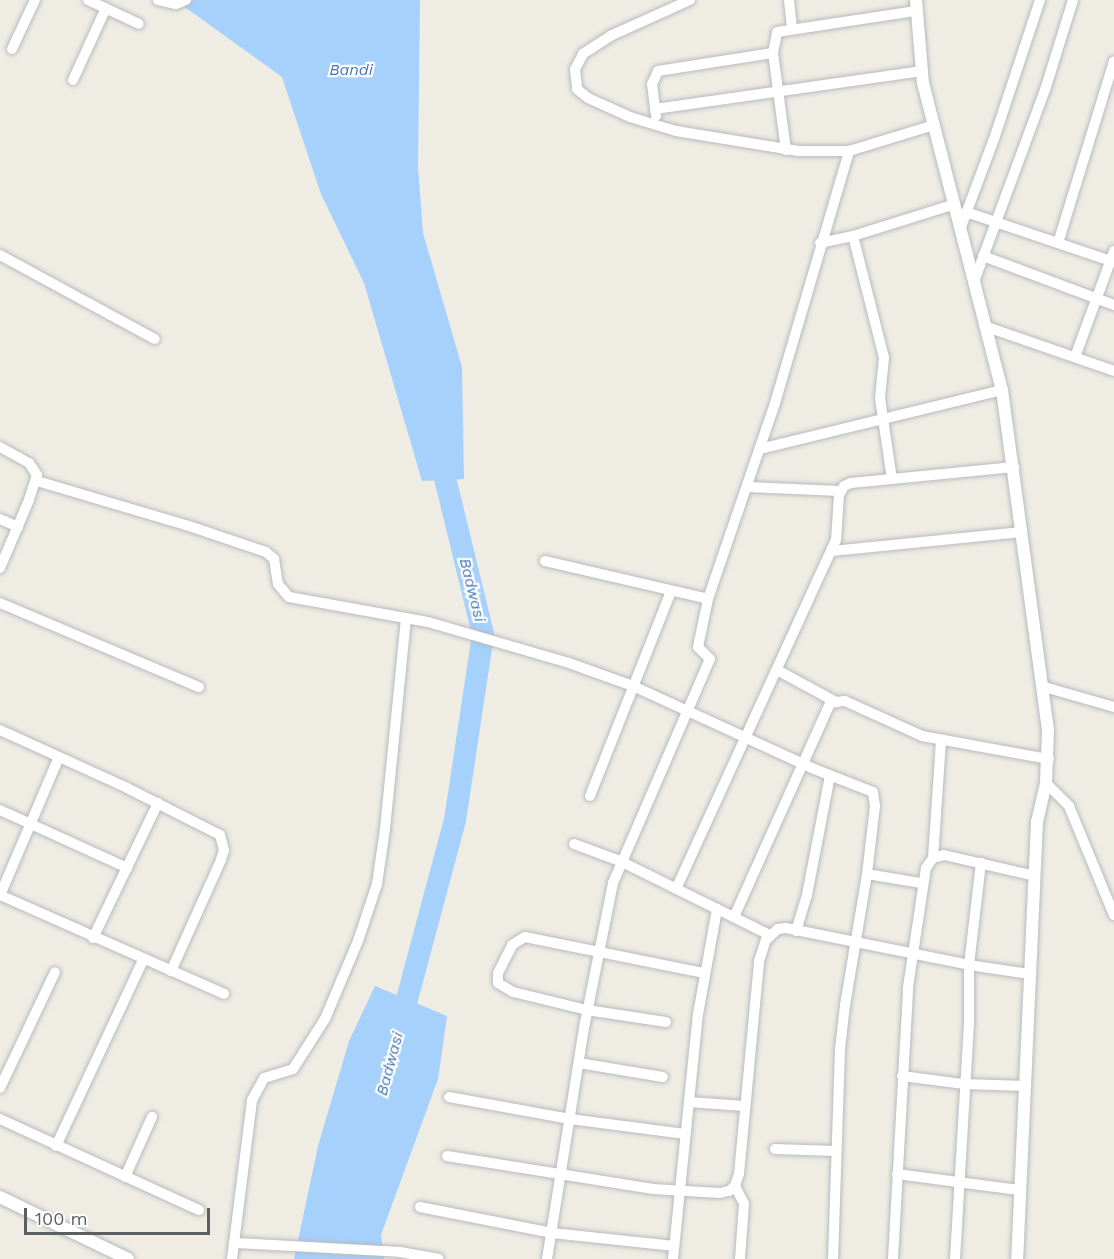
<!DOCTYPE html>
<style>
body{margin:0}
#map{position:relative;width:1114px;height:1259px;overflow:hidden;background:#eeece3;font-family:"Work Sans",sans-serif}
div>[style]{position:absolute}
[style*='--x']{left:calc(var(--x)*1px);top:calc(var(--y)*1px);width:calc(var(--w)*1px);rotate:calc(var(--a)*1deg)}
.water>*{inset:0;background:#a5d1fc}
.river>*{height:22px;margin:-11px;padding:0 11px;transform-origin:11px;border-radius:11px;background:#a5d1fc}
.roads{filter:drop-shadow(0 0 2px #b8babf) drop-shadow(0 0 2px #b8babf)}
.minor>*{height:10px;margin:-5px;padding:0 5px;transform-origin:5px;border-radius:5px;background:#fff}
.tertiary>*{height:12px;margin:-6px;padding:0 6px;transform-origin:6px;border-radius:6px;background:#fff}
span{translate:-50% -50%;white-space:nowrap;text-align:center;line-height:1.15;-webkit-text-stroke:4.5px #fff;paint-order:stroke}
.water-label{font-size:16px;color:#4576b6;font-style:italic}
.scale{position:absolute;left:24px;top:1208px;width:186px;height:27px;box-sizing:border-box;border:3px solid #5b5e63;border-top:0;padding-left:8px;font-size:18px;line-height:21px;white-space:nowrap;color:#5b5e63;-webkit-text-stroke:4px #fff;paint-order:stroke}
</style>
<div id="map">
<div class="water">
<div style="clip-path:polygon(175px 0,420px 0,418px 167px,423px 233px,462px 367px,464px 479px,422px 481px,364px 283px,321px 194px,282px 77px)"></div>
<div style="clip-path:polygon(375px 986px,447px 1016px,438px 1079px,381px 1235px,384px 1259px,294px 1259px,318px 1146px,349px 1041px)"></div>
</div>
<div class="river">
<div style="--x:399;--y:1029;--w:216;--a:-75"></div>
<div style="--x:455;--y:820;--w:188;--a:-81.4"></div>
<div style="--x:483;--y:634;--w:190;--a:-103.7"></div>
</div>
<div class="roads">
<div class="minor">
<div style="--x:88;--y:0;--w:56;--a:25.2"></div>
<div style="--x:158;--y:0;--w:18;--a:13"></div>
<div style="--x:176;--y:4;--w:11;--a:-22"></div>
<div style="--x:690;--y:0;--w:85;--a:155.8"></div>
<div style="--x:612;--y:35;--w:35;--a:147"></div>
<div style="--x:583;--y:54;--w:17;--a:118"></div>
<div style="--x:575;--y:69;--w:20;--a:84"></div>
<div style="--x:577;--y:89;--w:14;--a:39"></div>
<div style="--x:588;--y:98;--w:46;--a:24.3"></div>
<div style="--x:630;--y:117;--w:48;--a:16.9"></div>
<div style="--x:676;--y:131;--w:124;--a:9.3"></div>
<div style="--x:798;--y:151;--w:51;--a:0"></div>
<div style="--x:849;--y:151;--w:89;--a:-17"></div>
<div style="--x:789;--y:0;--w:29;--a:84"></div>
<div style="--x:12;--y:49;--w:54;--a:-64.9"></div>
<div style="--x:73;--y:80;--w:79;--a:-65.4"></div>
<div style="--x:655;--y:109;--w:270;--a:-8.1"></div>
<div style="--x:656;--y:116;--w:32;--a:-97"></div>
<div style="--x:652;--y:84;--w:14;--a:-65"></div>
<div style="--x:658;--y:71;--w:116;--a:-8.9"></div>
<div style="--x:786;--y:150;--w:98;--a:-97.6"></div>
<div style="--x:773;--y:53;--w:21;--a:-79"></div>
<div style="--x:777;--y:32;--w:141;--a:-8.6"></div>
<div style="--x:966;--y:212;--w:156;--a:18.7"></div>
<div style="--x:961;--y:227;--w:97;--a:-69.5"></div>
<div style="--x:995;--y:136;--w:143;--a:-71.7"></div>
<div style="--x:853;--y:236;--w:126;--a:75.7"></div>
<div style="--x:884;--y:358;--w:40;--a:95.7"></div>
<div style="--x:880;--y:398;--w:82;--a:81.6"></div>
<div style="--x:820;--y:243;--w:34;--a:-12"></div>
<div style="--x:853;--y:236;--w:107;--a:-17.4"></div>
<div style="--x:1058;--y:243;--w:190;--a:-72.9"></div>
<div style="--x:0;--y:255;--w:176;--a:28.5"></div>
<div style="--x:983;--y:256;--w:140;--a:20.5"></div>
<div style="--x:975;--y:279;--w:202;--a:-69.7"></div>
<div style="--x:1045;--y:90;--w:94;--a:-72.7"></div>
<div style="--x:987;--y:327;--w:134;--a:19.1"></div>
<div style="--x:1075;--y:357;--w:113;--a:-69.8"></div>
<div style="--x:0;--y:447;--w:33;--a:29"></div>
<div style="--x:29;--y:463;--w:14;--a:56"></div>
<div style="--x:37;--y:475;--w:26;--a:108"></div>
<div style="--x:29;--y:500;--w:74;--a:113.1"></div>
<div style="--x:760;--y:449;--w:249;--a:-13.7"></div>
<div style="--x:37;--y:481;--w:162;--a:16.5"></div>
<div style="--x:192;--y:527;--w:78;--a:18.7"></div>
<div style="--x:266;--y:552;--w:11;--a:41"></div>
<div style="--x:274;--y:559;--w:25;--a:81"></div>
<div style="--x:278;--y:584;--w:17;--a:50"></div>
<div style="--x:289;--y:597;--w:141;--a:10.2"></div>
<div style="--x:428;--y:622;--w:147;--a:16.2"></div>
<div style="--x:569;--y:663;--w:68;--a:19.8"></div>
<div style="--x:633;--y:686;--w:199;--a:24.6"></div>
<div style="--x:814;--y:769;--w:63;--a:21.3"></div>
<div style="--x:873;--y:792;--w:14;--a:82"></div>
<div style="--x:875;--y:806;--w:68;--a:96.7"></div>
<div style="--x:867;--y:874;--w:133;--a:99.5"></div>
<div style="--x:845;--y:1005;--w:44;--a:96.5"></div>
<div style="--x:840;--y:1049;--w:210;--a:91.9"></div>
<div style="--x:747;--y:487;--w:93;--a:2.5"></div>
<div style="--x:0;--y:519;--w:20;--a:24"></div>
<div style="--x:832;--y:551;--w:191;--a:-5.7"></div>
<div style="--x:545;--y:561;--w:167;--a:13.1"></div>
<div style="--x:0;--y:603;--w:216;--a:22.9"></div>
<div style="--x:777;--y:670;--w:65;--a:28.5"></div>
<div style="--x:1041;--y:686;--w:76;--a:16"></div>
<div style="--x:0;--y:730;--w:140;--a:24.5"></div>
<div style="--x:127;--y:788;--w:104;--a:26.8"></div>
<div style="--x:220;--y:835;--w:16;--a:75"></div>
<div style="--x:224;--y:850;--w:10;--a:107"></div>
<div style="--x:221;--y:860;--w:122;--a:114.2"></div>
<div style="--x:59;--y:757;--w:150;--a:113.1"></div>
<div style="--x:0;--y:895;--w:245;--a:23.8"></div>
<div style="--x:1046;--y:783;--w:33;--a:45"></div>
<div style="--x:1069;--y:806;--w:118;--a:67.6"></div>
<div style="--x:590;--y:796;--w:220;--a:-68.4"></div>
<div style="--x:0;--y:810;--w:140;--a:24.5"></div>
<div style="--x:574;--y:844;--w:49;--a:20.3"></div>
<div style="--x:620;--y:861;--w:167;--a:26.3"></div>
<div style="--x:933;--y:858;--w:118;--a:-86.1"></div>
<div style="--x:867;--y:874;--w:55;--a:9.5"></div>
<div style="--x:676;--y:889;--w:384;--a:-65.4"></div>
<div style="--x:836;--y:540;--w:45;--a:-86.2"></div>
<div style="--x:839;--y:495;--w:10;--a:-61"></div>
<div style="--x:844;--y:486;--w:8;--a:-23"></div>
<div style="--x:851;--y:483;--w:164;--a:-5.6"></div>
<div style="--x:734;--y:917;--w:235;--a:-65.8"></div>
<div style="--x:830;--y:703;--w:15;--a:-8"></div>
<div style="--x:845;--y:701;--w:85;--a:24.4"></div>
<div style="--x:922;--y:736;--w:129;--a:10.3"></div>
<div style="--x:796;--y:931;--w:38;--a:-73"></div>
<div style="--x:807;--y:895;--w:122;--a:-79.1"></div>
<div style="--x:93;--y:938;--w:150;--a:-64.3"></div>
<div style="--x:666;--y:1022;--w:80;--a:-171.4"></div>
<div style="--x:587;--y:1010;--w:76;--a:-166.3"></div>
<div style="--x:513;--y:992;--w:17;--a:-149"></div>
<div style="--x:498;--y:983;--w:10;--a:-90"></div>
<div style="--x:498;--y:973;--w:31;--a:-63"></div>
<div style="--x:512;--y:945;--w:15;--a:-32"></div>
<div style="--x:525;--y:937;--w:183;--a:11.4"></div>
<div style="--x:579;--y:1063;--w:85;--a:9.5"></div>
<div style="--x:902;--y:1076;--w:63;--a:7.4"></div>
<div style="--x:964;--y:1084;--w:61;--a:1.9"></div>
<div style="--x:0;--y:1088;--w:128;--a:-64.6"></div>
<div style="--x:449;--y:1097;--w:123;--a:10.3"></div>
<div style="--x:570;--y:1119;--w:116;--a:7.4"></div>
<div style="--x:689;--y:1102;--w:55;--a:4.2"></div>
<div style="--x:0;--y:1119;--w:219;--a:24.6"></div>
<div style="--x:56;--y:1146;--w:205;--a:-64.9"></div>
<div style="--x:775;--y:1149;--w:60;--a:1.9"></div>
<div style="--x:447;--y:1156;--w:209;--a:9.1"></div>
<div style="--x:653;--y:1189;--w:67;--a:3.4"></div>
<div style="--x:720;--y:1193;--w:9;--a:-13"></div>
<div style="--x:729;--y:1191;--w:8;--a:-40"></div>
<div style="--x:735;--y:1186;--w:13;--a:-72"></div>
<div style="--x:739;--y:1174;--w:214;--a:-84.6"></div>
<div style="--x:759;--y:961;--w:22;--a:-72"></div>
<div style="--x:766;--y:940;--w:16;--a:-43"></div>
<div style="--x:778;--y:929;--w:8;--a:-7"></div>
<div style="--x:786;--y:928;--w:187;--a:11.4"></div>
<div style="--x:969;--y:965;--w:61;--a:8.5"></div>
<div style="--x:897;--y:1174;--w:123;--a:7.5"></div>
<div style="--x:125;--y:1177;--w:66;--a:-65.8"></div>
<div style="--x:735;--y:1186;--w:20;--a:63"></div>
<div style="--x:744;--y:1204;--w:55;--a:94.2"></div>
<div style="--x:420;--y:1207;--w:135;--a:11.1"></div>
<div style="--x:552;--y:1233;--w:123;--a:6.1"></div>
<div style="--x:236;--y:1243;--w:164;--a:3.1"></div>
<div style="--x:400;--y:1252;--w:39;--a:10"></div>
<div style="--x:232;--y:1259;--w:160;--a:-82.8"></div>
<div style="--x:252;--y:1100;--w:25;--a:-61"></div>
<div style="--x:264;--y:1078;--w:30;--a:-17"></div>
<div style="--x:293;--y:1069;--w:59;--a:-57.4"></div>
<div style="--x:325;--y:1019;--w:85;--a:-67.1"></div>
<div style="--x:358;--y:941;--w:60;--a:-71.6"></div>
<div style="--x:377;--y:884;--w:56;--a:-81.7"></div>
<div style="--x:385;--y:829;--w:212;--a:-84.3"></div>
<div style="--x:547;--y:1259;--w:239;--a:-80.9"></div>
<div style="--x:585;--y:1023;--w:143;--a:-78.7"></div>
<div style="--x:613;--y:883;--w:244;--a:-66.6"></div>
<div style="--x:710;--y:659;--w:17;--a:-135"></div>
<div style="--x:698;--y:647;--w:49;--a:-78.2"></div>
<div style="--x:708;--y:599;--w:207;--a:-71.1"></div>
<div style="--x:775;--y:403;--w:263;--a:-73.6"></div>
<div style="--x:673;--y:1259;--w:246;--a:-84.2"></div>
<div style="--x:698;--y:1014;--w:107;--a:-79.7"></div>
<div style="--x:893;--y:1259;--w:272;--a:-86.8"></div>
<div style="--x:908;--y:987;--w:120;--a:-81.4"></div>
<div style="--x:926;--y:868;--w:12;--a:-55"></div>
<div style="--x:933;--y:858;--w:11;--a:-15"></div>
<div style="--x:944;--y:855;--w:93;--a:13"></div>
<div style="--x:955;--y:1259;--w:238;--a:-86.6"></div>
<div style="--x:969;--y:1021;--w:56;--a:-90"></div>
<div style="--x:969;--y:965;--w:103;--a:-83.3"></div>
</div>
<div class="tertiary">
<div style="--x:916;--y:0;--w:83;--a:85.2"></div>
<div style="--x:923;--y:83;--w:317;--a:75.6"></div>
<div style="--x:1002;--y:390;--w:343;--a:82.3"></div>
<div style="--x:1048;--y:730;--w:53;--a:92.2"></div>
<div style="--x:1046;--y:783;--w:40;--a:103"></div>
<div style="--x:1037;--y:822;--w:437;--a:92.6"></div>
<div style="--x:0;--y:1197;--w:142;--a:25.8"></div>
</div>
</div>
<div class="water-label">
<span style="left:351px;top:70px">Bandi</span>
<span style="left:472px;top:590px;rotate:76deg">Badwasi</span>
<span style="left:390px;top:1064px;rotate:-75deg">Badwasi</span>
</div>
<div class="scale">100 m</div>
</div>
